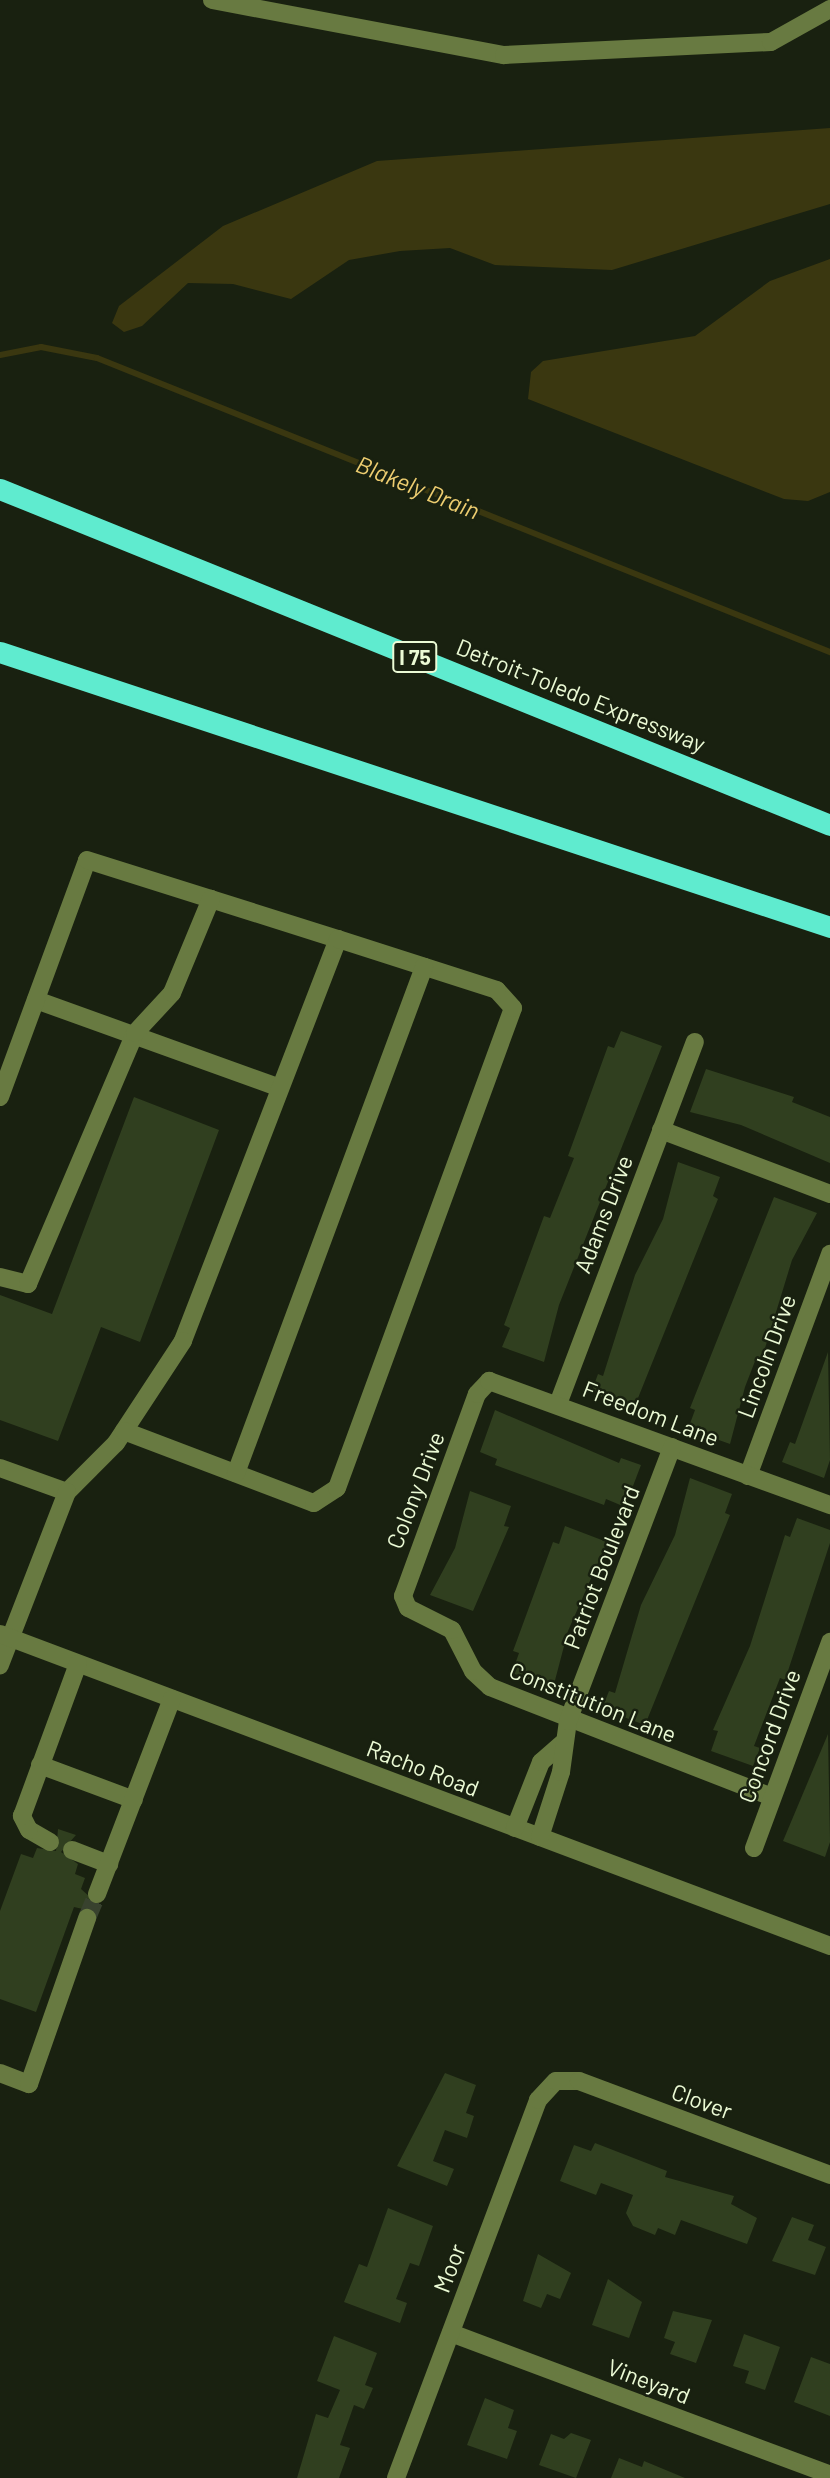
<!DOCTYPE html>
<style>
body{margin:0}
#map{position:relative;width:830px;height:2478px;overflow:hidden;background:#192110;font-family:Barlow,sans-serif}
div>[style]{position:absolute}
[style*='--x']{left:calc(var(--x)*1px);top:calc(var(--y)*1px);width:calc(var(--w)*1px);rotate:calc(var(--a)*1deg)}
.water>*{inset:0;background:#3a3710}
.stream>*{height:6px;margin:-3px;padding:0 3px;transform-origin:3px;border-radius:3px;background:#3a3710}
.building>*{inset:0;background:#303f1f}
.minor-tunnel>*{height:18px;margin-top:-9px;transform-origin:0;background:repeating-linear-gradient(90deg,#38422e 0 18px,transparent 0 27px)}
.minor>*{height:18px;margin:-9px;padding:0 9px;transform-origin:9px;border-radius:9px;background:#687a41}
.highway>*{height:21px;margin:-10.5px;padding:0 10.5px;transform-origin:10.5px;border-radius:10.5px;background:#5febcf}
span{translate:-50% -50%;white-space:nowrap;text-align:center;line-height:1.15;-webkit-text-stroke:5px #192110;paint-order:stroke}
.shield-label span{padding:2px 5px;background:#192110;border:2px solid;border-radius:5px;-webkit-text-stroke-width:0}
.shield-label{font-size:21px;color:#ebfad5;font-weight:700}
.street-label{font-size:23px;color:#ebfad5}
.water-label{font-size:24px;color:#edcd70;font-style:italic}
</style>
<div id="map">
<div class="water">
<div style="clip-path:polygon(830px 128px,830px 204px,612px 270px,495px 265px,450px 248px,400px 251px,349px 260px,291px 299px,233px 284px,188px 283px,142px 326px,124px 332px,112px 323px,119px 306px,223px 226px,377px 161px)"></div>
<div style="clip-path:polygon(830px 259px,830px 492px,808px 501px,784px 499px,528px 399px,531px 372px,543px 361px,695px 336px,770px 281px)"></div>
</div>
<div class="stream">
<div style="--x:0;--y:355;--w:42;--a:-11"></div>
<div style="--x:41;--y:347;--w:57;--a:11.1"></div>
<div style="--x:97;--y:358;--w:790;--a:21.86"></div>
</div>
<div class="building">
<div style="clip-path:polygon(621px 1031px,662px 1046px,559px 1305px,544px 1362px,502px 1347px,510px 1328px,504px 1325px,544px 1216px,550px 1218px,574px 1158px,568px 1156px,608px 1046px,614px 1048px)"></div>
<div style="clip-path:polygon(706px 1069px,794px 1097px,792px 1102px,830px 1117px,830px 1163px,741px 1125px,690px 1112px)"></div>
<div style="clip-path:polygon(134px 1097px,219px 1130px,140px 1342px,101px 1327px,58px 1441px,0 1420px,0 1295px,52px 1314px)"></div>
<div style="clip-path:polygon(678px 1162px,720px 1177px,713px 1196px,718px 1199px,634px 1408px,591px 1393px,598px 1374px,603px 1376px,635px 1275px,663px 1219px)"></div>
<div style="clip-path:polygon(774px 1197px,817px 1213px,792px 1260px,762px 1358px,757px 1356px,745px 1387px,730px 1444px,688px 1429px,695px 1410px,690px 1408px)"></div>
<div style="clip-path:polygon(828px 1352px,830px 1460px,824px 1478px,782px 1462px,790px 1442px,795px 1444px)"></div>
<div style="clip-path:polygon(495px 1410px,619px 1463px,621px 1458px,641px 1465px,625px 1507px,606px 1499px,604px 1505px,495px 1465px,497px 1459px,480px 1452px)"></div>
<div style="clip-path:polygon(690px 1478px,732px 1494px,725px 1513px,730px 1515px,645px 1725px,602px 1709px,609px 1691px,615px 1693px,641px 1605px,675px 1535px)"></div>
<div style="clip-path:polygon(470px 1491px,511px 1506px,504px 1526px,509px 1527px,473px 1611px,430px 1595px,455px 1548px)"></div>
<div style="clip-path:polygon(797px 1518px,830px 1530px,830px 1543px,785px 1680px,780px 1678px,754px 1746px,760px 1748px,753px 1766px,711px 1751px,718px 1731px,713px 1730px,750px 1646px,785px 1535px,790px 1537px)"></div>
<div style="clip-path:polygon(565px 1526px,607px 1542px,568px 1631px,553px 1688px,512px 1673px,519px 1653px,513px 1651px,553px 1542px,559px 1544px)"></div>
<div style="clip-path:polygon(828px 1734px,830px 1842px,825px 1857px,783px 1841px)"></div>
<div style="clip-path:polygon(58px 1829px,76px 1835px,61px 1852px,78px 1864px,75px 1874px,85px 1878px,81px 1889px,99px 1905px,96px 1912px,74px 1907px,36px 2012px,0 1999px,0 1911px,21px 1854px,33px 1858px,37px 1848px,56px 1851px)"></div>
<div style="clip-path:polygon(445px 2073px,476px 2085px,466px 2113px,474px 2116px,467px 2138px,445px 2130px,433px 2161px,454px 2169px,447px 2186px,397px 2166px)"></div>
<div style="clip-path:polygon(595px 2143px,667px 2171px,665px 2177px,734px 2196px,731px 2204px,757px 2218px,747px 2244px,681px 2220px,675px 2235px,658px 2228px,655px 2235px,633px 2226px,626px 2213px,633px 2195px,601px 2183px,596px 2195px,560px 2181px,574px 2145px,591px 2151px)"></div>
<div style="clip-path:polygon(388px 2208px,433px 2226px,419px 2266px,410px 2263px,396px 2299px,407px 2303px,400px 2323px,344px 2302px,359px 2264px,367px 2267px)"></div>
<div style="clip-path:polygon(792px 2217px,814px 2225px,808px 2240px,826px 2247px,815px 2275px,772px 2261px)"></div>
<div style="clip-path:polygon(538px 2254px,571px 2273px,560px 2299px,547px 2294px,541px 2308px,523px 2301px)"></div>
<div style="clip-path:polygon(608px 2279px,642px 2302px,629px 2338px,592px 2325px)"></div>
<div style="clip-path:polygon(673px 2311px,712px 2320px,696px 2363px,670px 2354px,675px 2342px,664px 2338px)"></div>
<div style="clip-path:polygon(744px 2334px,780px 2347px,765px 2390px,745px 2383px,749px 2371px,733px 2366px)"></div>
<div style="clip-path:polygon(334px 2336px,377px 2353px,365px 2385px,373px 2388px,364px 2409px,354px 2405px,340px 2445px,350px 2448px,339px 2478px,297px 2478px,316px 2414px,328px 2418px,340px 2390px,317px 2381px)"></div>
<div style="clip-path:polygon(811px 2357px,830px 2364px,830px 2416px,794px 2402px)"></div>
<div style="clip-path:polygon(485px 2398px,514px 2410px,508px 2428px,517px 2431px,507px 2459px,467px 2445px)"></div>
<div style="clip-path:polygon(571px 2433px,591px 2440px,576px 2478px,539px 2465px,551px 2434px,564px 2439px)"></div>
<div style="clip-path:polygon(619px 2458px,642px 2467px,644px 2461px,685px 2478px,611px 2478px)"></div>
</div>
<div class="minor-tunnel">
<div style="--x:87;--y:1918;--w:26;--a:-67"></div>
</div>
<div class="minor">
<div style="--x:212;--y:0;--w:297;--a:10.7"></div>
<div style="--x:504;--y:55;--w:267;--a:-2.8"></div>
<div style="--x:771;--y:42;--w:68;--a:-29.2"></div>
<div style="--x:36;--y:1000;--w:259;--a:19.8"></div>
<div style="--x:0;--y:1097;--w:252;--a:-69.8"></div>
<div style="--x:87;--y:860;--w:263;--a:17.5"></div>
<div style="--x:338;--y:939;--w:431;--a:111.1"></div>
<div style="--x:183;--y:1341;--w:122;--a:123.3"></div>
<div style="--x:116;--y:1443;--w:69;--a:135"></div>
<div style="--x:661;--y:1130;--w:181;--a:20.7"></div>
<div style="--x:0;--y:1277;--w:29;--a:14"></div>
<div style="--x:28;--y:1284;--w:273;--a:-66.9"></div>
<div style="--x:135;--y:1033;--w:54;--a:-47.2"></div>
<div style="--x:172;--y:993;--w:102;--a:-67.5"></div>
<div style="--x:558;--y:1404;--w:387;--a:-69.3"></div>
<div style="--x:124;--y:1431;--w:203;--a:20.8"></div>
<div style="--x:314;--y:1503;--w:27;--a:-33"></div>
<div style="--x:337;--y:1488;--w:511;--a:-69.86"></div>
<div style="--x:513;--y:1008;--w:24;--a:-132"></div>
<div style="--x:497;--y:990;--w:167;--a:-162.2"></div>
<div style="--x:0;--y:1468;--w:71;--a:19.7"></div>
<div style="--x:67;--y:1492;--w:186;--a:111.2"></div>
<div style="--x:236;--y:1473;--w:540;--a:-69.62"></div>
<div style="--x:748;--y:1476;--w:237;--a:-69.7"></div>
<div style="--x:0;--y:1634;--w:887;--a:20.6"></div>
<div style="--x:40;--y:1765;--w:100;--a:20.4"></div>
<div style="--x:772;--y:1797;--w:303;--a:-158.7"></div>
<div style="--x:490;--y:1687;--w:23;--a:-137"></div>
<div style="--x:473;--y:1671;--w:46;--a:-117.1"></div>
<div style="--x:452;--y:1630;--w:49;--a:-153.4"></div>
<div style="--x:408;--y:1608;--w:13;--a:-113"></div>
<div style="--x:403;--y:1596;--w:215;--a:-69.9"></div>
<div style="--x:477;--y:1394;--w:18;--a:-47"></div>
<div style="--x:489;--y:1381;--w:363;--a:20"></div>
<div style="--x:515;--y:1828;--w:71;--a:-68.5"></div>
<div style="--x:541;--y:1762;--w:28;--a:-41"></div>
<div style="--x:540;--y:1837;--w:68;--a:-72.1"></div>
<div style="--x:561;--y:1772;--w:51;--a:-82.2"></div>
<div style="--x:568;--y:1721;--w:293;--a:-69.2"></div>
<div style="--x:50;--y:1842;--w:24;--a:-150"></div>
<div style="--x:29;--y:1830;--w:16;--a:-117"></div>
<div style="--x:22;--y:1816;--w:162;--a:-69.8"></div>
<div style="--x:754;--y:1848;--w:220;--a:-69.7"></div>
<div style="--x:72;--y:1850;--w:40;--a:21"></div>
<div style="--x:97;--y:1894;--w:209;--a:-69"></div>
<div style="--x:0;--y:2073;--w:31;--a:21"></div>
<div style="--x:29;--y:2084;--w:176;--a:-70.7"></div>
<div style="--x:451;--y:2333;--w:405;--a:20.5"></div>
<div style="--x:396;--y:2478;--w:404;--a:-69.4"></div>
<div style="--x:538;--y:2100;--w:26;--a:-47"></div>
<div style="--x:556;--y:2081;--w:23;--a:0"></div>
<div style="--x:579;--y:2081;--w:268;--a:20.5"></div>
</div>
<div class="highway">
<div style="--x:0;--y:489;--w:895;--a:22.04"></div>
<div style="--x:0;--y:652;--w:874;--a:18.33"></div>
</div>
<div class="shield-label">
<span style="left:415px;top:657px">I 75</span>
</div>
<div class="street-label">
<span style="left:581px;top:695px;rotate:22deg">Detroit-Toledo Expressway</span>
<span style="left:603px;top:1214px;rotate:-69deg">Adams Drive</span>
<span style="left:766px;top:1356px;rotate:-70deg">Lincoln Drive</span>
<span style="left:651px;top:1413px;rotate:21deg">Freedom Lane</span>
<span style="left:415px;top:1490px;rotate:-69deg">Colony Drive</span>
<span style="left:601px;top:1567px;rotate:-69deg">Patriot Boulevard</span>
<span style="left:593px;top:1702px;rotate:22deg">Constitution Lane</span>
<span style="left:769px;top:1736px;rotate:-70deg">Concord Drive</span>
<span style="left:423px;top:1768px;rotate:21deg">Racho Road</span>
<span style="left:702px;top:2101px;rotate:20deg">Clover</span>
<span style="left:449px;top:2268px;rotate:-69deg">Moor</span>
<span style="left:649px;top:2381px;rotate:21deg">Vineyard</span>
</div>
<div class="water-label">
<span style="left:418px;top:487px;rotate:22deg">Blakely Drain</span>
</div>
</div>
